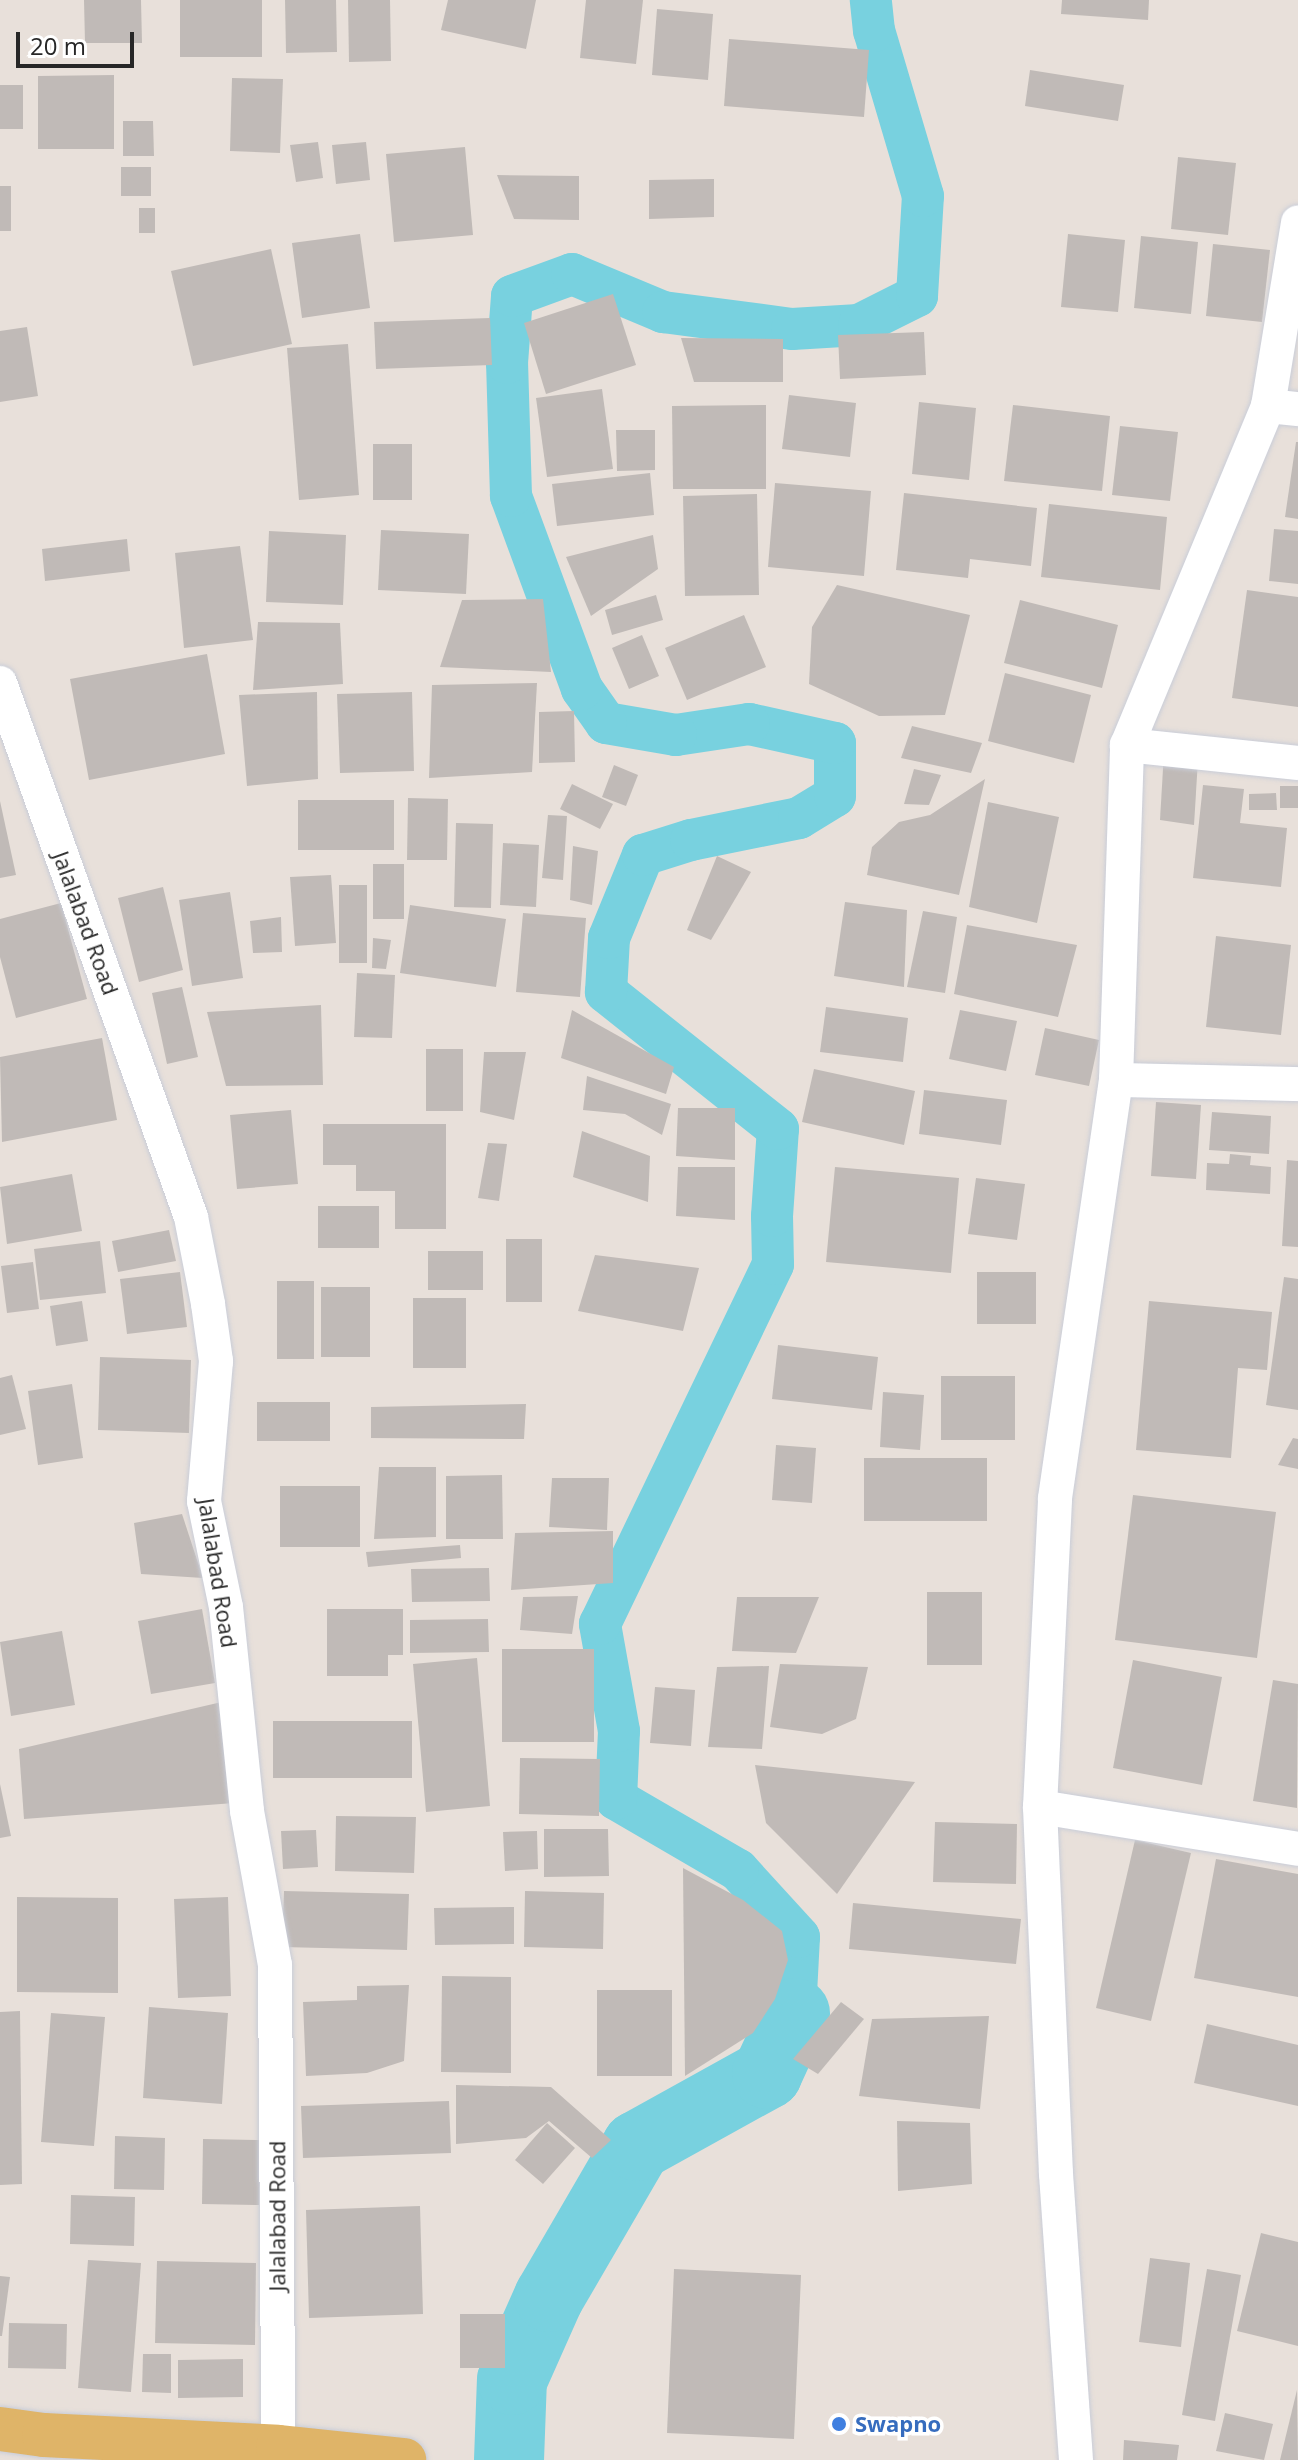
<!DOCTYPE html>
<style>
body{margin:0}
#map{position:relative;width:1298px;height:2460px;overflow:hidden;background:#e8e0da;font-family:"Open Sans",sans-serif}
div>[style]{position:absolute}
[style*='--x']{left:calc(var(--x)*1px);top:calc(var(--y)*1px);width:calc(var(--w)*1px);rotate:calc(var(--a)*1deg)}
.canal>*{height:42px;margin:-21px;padding:0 21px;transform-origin:21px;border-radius:21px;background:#78d1df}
.river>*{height:70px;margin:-35px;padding:0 35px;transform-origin:35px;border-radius:35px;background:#78d1df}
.building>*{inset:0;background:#c0bab7}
.roads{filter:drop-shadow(0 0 2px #c9cdd8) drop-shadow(0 0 2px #c9cdd8)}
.minor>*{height:34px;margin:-17px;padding:0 17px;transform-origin:17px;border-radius:17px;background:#fff}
.primary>*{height:44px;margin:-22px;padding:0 22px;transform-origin:22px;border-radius:22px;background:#dfb468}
.dots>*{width:22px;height:22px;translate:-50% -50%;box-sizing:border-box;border:4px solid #fff;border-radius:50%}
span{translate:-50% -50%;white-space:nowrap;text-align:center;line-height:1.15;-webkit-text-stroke:7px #fff;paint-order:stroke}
.street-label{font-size:22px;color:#272727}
.shop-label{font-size:22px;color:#366cbe;font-weight:700}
.left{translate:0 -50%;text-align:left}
.scale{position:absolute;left:16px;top:32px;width:118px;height:36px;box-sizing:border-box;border:4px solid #272727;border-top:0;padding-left:10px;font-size:24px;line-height:28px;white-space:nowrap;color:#272727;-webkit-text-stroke:6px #fff;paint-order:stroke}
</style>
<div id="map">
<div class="canal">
<div style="--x:795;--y:2013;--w:76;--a:-87"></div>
<div style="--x:799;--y:1937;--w:91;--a:-132.3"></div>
<div style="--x:738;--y:1870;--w:141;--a:-149.8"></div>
<div style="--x:616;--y:1799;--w:68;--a:-87.5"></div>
<div style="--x:619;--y:1731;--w:109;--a:-100.1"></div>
<div style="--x:600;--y:1624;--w:399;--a:-64.3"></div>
<div style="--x:773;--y:1264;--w:48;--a:-91.2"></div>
<div style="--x:772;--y:1216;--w:87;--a:-86.1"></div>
<div style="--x:778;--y:1129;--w:220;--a:-141.5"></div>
<div style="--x:606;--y:992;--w:54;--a:-86.8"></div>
<div style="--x:609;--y:938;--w:90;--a:-67.7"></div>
<div style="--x:643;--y:855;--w:50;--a:-17.4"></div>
<div style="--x:691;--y:840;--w:110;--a:-11.5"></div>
<div style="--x:799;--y:818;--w:42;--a:-31.4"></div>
<div style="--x:835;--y:796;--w:53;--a:-90"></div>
<div style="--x:835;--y:743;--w:88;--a:-167.5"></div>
<div style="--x:749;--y:724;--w:74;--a:171.4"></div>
<div style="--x:676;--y:735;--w:71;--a:-170.3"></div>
<div style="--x:606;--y:723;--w:42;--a:-125.2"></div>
<div style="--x:582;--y:689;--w:206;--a:-110.2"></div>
<div style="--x:511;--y:496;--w:133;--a:-91.7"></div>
<div style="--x:507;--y:363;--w:67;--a:-85.7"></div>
<div style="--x:512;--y:296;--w:64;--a:-20.1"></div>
<div style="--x:572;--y:274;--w:99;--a:22.7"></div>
<div style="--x:663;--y:312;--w:130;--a:7.5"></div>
<div style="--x:792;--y:329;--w:67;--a:-3.4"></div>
<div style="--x:859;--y:325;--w:65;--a:-26.6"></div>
<div style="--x:917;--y:296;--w:100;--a:-86.6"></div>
<div style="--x:923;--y:196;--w:172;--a:-106.5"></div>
<div style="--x:874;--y:31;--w:31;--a:-96"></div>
</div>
<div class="river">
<div style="--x:509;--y:2460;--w:80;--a:-87.9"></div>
<div style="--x:512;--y:2380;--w:91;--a:-66"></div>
<div style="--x:549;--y:2297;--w:175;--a:-59.8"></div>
<div style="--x:637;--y:2146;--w:149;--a:-29"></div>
<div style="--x:767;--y:2074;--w:67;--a:-65.3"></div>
</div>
<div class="building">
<div style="clip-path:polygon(84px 0,141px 0,142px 43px,85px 43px)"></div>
<div style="clip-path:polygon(180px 0,262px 0,262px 57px,180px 57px)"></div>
<div style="clip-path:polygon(285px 0,336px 0,337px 52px,286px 53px)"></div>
<div style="clip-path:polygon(348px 0,390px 0,391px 61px,349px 62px)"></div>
<div style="clip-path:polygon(448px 0,536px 0,526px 49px,441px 30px)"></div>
<div style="clip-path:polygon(586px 0,643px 0,636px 64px,580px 58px)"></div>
<div style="clip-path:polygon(1062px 0,1149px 0,1148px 20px,1061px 14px)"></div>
<div style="clip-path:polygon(657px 9px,713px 14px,708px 80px,652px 75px)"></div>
<div style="clip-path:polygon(729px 39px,869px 50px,864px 117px,724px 106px)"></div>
<div style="clip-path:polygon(1030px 70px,1124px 85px,1118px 121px,1025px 106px)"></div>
<div style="clip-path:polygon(114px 75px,114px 149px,38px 149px,38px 76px)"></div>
<div style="clip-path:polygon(232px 78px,283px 79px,280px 153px,230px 151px)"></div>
<div style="clip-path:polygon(0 85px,23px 85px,23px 129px,0 129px)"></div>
<div style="clip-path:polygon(123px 121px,153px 121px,154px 156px,123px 156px)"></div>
<div style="clip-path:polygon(318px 142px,323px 178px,296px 182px,290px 145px)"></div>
<div style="clip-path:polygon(366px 142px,370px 180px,336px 184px,332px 145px)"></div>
<div style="clip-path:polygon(465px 147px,473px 235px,394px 242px,386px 154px)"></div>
<div style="clip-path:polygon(1178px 157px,1236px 163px,1228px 235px,1171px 229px)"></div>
<div style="clip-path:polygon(121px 167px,151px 167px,151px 196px,121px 196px)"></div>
<div style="clip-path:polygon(497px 175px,579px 176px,579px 220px,514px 219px)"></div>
<div style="clip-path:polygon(714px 179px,714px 217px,649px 219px,649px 180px)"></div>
<div style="clip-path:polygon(0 186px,11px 186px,11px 231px,0 231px)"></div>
<div style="clip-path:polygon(139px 208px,155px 208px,155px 233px,139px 233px)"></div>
<div style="clip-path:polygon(360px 234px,370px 308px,302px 318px,292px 243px)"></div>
<div style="clip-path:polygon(1068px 234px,1125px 240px,1118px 312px,1061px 307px)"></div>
<div style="clip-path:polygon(1141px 236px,1198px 242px,1191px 314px,1134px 308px)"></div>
<div style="clip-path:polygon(1213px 244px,1270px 250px,1262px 322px,1206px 316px)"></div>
<div style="clip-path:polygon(271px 249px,292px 344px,193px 366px,171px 271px)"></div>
<div style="clip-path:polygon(613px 294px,636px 365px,546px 394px,524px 323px)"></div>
<div style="clip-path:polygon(490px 318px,492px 365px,376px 369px,374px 322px)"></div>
<div style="clip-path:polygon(27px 327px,38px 396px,0 402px,0 331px)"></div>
<div style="clip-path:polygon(924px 332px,926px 375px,840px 379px,838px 335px)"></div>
<div style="clip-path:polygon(681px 338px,783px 339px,783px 382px,694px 382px)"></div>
<div style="clip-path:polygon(348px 344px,359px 495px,299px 500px,287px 348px)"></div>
<div style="clip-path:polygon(602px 389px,613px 469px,547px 477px,536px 398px)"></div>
<div style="clip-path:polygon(789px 395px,856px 403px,850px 457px,782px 449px)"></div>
<div style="clip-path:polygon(919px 402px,976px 408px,969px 480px,912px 474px)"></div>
<div style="clip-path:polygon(766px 405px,766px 489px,673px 489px,672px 406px)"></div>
<div style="clip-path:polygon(1013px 405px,1110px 416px,1102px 491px,1004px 481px)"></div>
<div style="clip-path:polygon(1120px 426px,1178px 432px,1170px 501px,1112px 495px)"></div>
<div style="clip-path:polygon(616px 430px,655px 430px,655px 470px,617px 471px)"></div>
<div style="clip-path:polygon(1296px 442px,1298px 442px,1298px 519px,1285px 517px)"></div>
<div style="clip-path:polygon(373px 444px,412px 444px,412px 500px,373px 500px)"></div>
<div style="clip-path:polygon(650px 473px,654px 515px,557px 526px,552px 484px)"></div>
<div style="clip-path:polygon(775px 483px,871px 491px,864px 576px,768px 567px)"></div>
<div style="clip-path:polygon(904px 493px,1037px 508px,1031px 566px,970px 559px,968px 578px,896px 570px)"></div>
<div style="clip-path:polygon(757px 494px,759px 595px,685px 596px,683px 496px)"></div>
<div style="clip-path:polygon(1049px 504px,1167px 517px,1160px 590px,1041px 577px)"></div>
<div style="clip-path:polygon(1274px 529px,1298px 531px,1298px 584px,1269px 581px)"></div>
<div style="clip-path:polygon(381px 530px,469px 534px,466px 594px,378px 590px)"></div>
<div style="clip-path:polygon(269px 531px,346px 535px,343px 605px,266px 602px)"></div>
<div style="clip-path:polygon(653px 535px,658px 569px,591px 616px,566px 557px)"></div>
<div style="clip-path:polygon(127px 539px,130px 571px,45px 581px,42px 549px)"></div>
<div style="clip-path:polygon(240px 546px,253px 640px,184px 648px,175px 553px)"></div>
<div style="clip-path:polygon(837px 585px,970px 615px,945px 715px,879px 716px,809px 684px,812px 627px)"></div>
<div style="clip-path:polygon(1247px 590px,1298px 597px,1298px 707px,1232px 698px)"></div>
<div style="clip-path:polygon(656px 595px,663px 620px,612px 635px,605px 610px)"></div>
<div style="clip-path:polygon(543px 599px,551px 672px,440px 667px,462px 600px)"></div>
<div style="clip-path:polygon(1020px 600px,1118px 625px,1102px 688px,1004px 663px)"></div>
<div style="clip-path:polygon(744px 615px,766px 667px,687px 700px,665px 648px)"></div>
<div style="clip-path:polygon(258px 622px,340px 623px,343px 684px,253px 690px)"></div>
<div style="clip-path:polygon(642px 635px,659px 676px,629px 689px,612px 648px)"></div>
<div style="clip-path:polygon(207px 654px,225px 754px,89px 780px,70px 679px)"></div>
<div style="clip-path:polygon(1005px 673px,1091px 695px,1074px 763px,988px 741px)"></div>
<div style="clip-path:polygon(537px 683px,532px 772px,429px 778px,432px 685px)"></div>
<div style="clip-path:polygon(317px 692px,318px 779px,247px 786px,239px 695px)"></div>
<div style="clip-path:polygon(412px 692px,414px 771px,340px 773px,337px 694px)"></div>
<div style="clip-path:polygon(574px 711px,575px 762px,539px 763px,539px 712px)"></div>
<div style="clip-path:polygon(912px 726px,982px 743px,971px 773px,901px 758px)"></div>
<div style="clip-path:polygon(1164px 752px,1198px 760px,1194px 825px,1160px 820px)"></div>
<div style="clip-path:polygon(614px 765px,638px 775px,626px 806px,602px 797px)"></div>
<div style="clip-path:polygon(914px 769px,941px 775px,929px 805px,904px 804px)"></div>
<div style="clip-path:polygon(985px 779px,959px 895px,867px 875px,872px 847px,899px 822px,930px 815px)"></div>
<div style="clip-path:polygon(572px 784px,613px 804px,600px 829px,560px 809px)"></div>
<div style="clip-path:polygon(1203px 785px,1244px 789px,1240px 823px,1287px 828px,1281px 887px,1193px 878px)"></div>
<div style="clip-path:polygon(1280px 786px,1298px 786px,1298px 808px,1280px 808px)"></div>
<div style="clip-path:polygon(1276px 793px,1277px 810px,1249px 810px,1249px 794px)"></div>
<div style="clip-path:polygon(408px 798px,448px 799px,447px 860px,407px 860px)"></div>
<div style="clip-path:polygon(298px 800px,394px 800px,394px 850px,298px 850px)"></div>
<div style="clip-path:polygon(0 801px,16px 875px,0 878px)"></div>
<div style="clip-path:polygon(988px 802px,1059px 817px,1037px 923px,969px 907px)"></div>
<div style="clip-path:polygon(548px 815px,567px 816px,563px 880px,542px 878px)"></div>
<div style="clip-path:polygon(456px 823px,493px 824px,491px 908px,454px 907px)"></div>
<div style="clip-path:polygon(503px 843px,539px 845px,536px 907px,500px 905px)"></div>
<div style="clip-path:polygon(573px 846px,598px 851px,592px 905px,570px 900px)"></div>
<div style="clip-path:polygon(717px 856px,751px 872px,711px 940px,687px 930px)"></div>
<div style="clip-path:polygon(373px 864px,404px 864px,404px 919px,373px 919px)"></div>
<div style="clip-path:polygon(331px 875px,336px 943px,295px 946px,290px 877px)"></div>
<div style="clip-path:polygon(339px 885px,367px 885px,367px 963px,339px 963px)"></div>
<div style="clip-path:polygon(163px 887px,183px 970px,139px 982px,118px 898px)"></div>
<div style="clip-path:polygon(230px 892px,243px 978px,192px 986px,179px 900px)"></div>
<div style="clip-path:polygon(845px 902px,907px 910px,904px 987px,834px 976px)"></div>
<div style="clip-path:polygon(61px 903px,87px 999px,16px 1018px,0 957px,0 919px)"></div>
<div style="clip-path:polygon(410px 905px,506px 919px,496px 987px,400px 973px)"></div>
<div style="clip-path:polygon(923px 911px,957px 917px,945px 993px,907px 987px)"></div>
<div style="clip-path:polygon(523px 913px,586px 918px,580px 997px,516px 992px)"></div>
<div style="clip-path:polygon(281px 917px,282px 952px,253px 953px,250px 921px)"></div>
<div style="clip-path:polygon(967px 925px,1077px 945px,1058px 1017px,954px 994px)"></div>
<div style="clip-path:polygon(1216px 936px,1291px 945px,1281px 1035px,1206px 1027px)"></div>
<div style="clip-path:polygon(373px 938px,391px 940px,386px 969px,372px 968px)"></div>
<div style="clip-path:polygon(357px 973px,395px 975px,392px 1038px,354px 1037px)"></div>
<div style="clip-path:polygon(182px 987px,198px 1057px,167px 1064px,152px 993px)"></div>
<div style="clip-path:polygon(321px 1005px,323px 1085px,226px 1086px,207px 1012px)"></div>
<div style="clip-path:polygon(826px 1007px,908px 1018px,903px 1062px,820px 1052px)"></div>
<div style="clip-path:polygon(572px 1010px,674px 1067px,666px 1094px,561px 1058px)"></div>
<div style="clip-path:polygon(960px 1010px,1017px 1021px,1006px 1071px,949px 1059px)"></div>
<div style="clip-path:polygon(1045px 1028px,1099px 1040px,1089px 1086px,1035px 1075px)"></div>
<div style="clip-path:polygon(102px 1038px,117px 1120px,2px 1142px,0 1057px)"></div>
<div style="clip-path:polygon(426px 1049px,463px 1049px,463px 1111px,426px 1111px)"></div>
<div style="clip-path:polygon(484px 1052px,526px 1052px,514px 1120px,480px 1112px)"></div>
<div style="clip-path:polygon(814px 1069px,915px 1091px,904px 1145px,802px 1122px)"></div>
<div style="clip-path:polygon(587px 1076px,671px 1104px,662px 1135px,625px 1114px,583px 1110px)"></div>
<div style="clip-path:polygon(924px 1090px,1007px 1100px,1001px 1145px,919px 1134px)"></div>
<div style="clip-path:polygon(1156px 1102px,1201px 1105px,1196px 1179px,1151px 1176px)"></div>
<div style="clip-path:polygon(678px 1108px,735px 1108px,735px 1160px,676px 1156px)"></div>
<div style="clip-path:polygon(291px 1110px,298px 1184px,237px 1189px,230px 1115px)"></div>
<div style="clip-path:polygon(1212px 1112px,1271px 1116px,1269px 1154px,1209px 1150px)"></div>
<div style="clip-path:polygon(323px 1124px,446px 1124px,446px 1229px,395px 1229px,395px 1191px,356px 1191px,356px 1165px,323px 1165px)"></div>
<div style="clip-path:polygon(582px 1131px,650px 1156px,648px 1202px,573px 1177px)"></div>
<div style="clip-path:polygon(488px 1143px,507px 1144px,499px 1201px,478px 1198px)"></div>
<div style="clip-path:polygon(1230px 1154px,1251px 1156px,1250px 1165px,1271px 1167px,1270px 1194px,1206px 1190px,1207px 1163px,1229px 1164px)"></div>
<div style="clip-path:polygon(1287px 1160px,1298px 1161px,1298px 1247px,1282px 1246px)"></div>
<div style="clip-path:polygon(678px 1167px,735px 1167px,735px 1220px,676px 1216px)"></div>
<div style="clip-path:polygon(835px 1167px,959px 1178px,951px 1273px,826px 1262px)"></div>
<div style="clip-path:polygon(72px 1174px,82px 1231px,7px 1244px,0 1187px)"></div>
<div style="clip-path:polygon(976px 1178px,1025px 1184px,1017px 1240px,968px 1234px)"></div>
<div style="clip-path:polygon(318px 1206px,379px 1206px,379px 1248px,318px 1248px)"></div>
<div style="clip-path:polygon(169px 1230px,176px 1261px,118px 1272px,112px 1241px)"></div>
<div style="clip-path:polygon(506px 1239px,542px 1239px,542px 1302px,506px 1302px)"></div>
<div style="clip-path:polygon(100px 1241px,106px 1293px,40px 1300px,34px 1249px)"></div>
<div style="clip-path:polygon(428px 1251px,483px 1251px,483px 1290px,428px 1290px)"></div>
<div style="clip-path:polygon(595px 1255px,699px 1268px,683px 1331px,578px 1311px)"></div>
<div style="clip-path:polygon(33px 1262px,39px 1309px,7px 1313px,1px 1266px)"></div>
<div style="clip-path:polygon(180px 1272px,187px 1327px,127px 1334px,120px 1279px)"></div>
<div style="clip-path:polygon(977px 1272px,1036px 1272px,1036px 1324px,977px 1324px)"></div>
<div style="clip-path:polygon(1284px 1277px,1298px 1279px,1298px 1410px,1266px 1405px)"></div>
<div style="clip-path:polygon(277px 1281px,314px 1281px,314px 1359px,277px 1359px)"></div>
<div style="clip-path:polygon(321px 1287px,370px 1287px,370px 1357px,321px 1357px)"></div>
<div style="clip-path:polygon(413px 1298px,466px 1298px,466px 1368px,413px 1368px)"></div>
<div style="clip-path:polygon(82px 1301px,88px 1341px,56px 1346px,50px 1306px)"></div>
<div style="clip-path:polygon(1149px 1301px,1272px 1312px,1267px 1370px,1238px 1368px,1231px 1458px,1136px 1450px)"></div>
<div style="clip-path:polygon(778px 1345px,878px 1357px,872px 1410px,772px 1399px)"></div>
<div style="clip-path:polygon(100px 1357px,191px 1360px,189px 1433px,98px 1430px)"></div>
<div style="clip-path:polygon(12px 1375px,26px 1429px,0 1435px,0 1378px)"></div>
<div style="clip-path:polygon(941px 1376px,1015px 1376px,1015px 1440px,941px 1440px)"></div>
<div style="clip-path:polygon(72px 1384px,83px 1458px,38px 1465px,28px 1391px)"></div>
<div style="clip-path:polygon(883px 1392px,924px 1395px,920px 1450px,880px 1447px)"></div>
<div style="clip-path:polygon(257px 1402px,330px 1402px,330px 1441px,257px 1441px)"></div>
<div style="clip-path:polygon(526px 1404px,524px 1439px,371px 1438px,371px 1407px)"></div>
<div style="clip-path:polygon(1293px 1438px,1298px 1439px,1298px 1469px,1278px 1465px)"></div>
<div style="clip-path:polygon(776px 1445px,816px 1448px,812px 1503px,772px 1500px)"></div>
<div style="clip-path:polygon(864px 1458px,987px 1458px,987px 1521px,864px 1521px)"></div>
<div style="clip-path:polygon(379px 1467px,436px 1467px,436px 1537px,374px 1539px)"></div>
<div style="clip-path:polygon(502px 1475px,503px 1539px,446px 1539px,446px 1476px)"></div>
<div style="clip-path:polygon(552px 1478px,609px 1478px,607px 1530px,549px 1527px)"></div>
<div style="clip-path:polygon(280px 1486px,360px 1486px,360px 1547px,280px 1547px)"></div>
<div style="clip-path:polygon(1133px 1495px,1276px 1512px,1257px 1658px,1115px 1640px)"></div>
<div style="clip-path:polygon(182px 1514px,203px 1578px,141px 1574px,134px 1523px)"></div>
<div style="clip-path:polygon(613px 1531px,613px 1583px,511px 1590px,515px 1533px)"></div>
<div style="clip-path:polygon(460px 1545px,461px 1558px,368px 1567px,366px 1552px)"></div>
<div style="clip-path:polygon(489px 1568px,490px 1601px,412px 1602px,411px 1569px)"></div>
<div style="clip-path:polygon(927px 1592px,982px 1592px,982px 1665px,927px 1665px)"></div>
<div style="clip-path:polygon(578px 1596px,572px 1634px,520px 1630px,523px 1597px)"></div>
<div style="clip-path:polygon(737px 1597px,819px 1597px,796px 1653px,732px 1651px)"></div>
<div style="clip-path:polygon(202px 1609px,215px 1683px,151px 1694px,138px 1621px)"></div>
<div style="clip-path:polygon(327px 1609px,403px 1609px,403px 1655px,388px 1655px,388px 1676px,327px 1676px)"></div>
<div style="clip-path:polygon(488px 1619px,489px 1652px,410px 1653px,410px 1620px)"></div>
<div style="clip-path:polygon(62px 1631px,75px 1705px,11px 1716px,0 1642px)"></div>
<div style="clip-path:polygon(502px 1649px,594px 1649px,594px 1742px,502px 1742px)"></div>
<div style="clip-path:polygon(477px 1658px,490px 1806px,426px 1812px,413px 1664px)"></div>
<div style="clip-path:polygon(1133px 1660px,1222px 1677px,1202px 1785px,1113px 1768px)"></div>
<div style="clip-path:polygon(780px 1664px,868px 1667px,856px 1719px,822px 1734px,770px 1727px)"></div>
<div style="clip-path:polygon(769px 1666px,762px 1749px,708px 1747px,717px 1667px)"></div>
<div style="clip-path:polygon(1273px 1680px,1298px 1684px,1297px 1808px,1253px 1801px)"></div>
<div style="clip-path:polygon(655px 1687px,695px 1690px,691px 1746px,650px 1743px)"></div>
<div style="clip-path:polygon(226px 1701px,234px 1803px,24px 1819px,19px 1749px)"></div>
<div style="clip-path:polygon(273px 1721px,412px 1721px,412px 1778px,273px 1778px)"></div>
<div style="clip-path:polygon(520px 1758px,600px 1759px,599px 1816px,519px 1814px)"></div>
<div style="clip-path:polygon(755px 1765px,915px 1782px,837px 1894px,766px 1823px)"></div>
<div style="clip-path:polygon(0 1784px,11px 1836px,0 1838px)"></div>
<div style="clip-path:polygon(336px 1816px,416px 1817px,414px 1873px,335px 1871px)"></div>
<div style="clip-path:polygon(935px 1822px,1017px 1824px,1016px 1884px,933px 1882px)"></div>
<div style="clip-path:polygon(544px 1829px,608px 1829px,609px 1876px,544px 1877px)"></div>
<div style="clip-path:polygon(316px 1830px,318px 1867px,283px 1869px,281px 1831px)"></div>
<div style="clip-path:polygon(537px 1831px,538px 1869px,505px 1871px,503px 1832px)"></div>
<div style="clip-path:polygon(1135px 1840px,1191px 1853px,1151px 2021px,1096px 2008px)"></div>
<div style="clip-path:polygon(1216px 1859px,1298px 1874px,1298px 1997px,1194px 1978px)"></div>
<div style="clip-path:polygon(683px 1868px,743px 1900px,782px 1931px,788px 1960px,775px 1999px,753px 2033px,685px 2076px)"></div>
<div style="clip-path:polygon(284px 1891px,409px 1894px,407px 1950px,282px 1947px)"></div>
<div style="clip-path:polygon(525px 1891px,604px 1893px,603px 1949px,524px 1947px)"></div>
<div style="clip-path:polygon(17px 1897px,118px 1898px,118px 1993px,17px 1992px)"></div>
<div style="clip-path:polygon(228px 1897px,231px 1996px,178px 1998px,174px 1899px)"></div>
<div style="clip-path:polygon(853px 1903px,1021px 1919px,1016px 1964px,849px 1949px)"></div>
<div style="clip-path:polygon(514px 1907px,514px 1944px,435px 1945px,434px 1908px)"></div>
<div style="clip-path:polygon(442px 1976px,511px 1977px,511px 2073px,441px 2072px)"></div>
<div style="clip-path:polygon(409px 1985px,404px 2061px,367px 2073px,306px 2076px,303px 2002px,357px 2000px,357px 1986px)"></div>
<div style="clip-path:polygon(597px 1990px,672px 1990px,672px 2076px,597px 2076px)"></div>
<div style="clip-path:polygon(841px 2002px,864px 2019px,818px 2074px,793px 2059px)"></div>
<div style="clip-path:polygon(149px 2007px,228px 2013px,222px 2104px,143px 2098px)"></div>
<div style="clip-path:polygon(20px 2011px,22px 2184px,0 2185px,0 2012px)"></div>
<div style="clip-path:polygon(51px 2013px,105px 2017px,94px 2146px,41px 2142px)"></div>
<div style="clip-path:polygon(989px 2016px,980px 2109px,859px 2096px,872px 2019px)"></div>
<div style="clip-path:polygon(1207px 2024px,1298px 2045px,1298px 2106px,1194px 2083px)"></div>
<div style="clip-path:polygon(456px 2085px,551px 2087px,611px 2140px,592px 2158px,549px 2121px,526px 2138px,456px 2144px)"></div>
<div style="clip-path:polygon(449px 2101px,451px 2153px,303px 2158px,301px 2106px)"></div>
<div style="clip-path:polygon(897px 2121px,970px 2123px,972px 2184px,898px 2191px)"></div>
<div style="clip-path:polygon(547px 2123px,575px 2148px,543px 2184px,515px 2160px)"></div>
<div style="clip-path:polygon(115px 2136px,165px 2138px,164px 2190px,114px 2189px)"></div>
<div style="clip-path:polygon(203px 2139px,259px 2140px,259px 2205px,202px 2204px)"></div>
<div style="clip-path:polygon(71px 2195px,135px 2197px,134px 2246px,70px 2244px)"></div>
<div style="clip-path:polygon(420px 2206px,423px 2314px,309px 2318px,306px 2210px)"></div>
<div style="clip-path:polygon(1261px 2233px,1298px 2242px,1298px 2346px,1237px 2331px)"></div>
<div style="clip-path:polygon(1150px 2258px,1190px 2263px,1181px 2347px,1139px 2342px)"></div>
<div style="clip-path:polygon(88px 2260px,141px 2263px,131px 2392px,78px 2388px)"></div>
<div style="clip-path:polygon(157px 2261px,256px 2263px,255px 2345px,155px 2343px)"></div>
<div style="clip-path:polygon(674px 2269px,801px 2275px,794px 2439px,667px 2433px)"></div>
<div style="clip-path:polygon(1207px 2269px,1241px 2275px,1215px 2421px,1182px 2415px)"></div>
<div style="clip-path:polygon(0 2276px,10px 2277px,2px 2336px,0 2336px)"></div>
<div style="clip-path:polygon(460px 2314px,505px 2314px,505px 2368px,460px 2368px)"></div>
<div style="clip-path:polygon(9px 2323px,67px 2324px,66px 2369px,8px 2368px)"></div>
<div style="clip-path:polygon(143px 2354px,171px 2354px,171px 2393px,142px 2392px)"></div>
<div style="clip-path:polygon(243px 2359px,243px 2397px,178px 2398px,178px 2360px)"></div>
<div style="clip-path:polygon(1297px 2390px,1298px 2460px,1280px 2460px)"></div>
<div style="clip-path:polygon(1225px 2413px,1273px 2424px,1264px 2460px,1216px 2451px)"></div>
<div style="clip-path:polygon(1124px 2440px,1179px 2445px,1177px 2460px,1123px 2460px)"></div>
</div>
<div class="roads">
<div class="minor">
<div style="--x:1268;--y:406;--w:30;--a:6"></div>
<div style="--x:0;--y:683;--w:567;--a:70.32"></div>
<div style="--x:191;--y:1217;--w:89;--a:78.9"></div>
<div style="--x:208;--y:1304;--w:58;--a:82"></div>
<div style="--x:216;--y:1361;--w:141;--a:94.9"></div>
<div style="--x:204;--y:1501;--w:108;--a:78.3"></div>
<div style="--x:226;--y:1607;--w:205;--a:84.1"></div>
<div style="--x:247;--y:1811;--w:157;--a:79.7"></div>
<div style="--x:275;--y:1965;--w:482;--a:89.6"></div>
<div style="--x:1127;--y:745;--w:172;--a:6"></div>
<div style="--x:1116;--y:1080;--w:182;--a:1.3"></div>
<div style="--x:1040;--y:1807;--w:261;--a:9.2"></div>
<div style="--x:1076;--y:2460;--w:287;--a:-94"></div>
<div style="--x:1056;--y:2174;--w:367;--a:-92.5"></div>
<div style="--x:1040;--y:1807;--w:309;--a:-87.2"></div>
<div style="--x:1055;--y:1498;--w:422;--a:-81.7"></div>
<div style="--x:1116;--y:1080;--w:335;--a:-88.1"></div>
<div style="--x:1127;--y:745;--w:367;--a:-67.4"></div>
<div style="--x:1268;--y:406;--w:186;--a:-80.7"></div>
</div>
<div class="primary">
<div style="--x:0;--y:2429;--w:44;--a:7.8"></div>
<div style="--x:44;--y:2435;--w:234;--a:2.9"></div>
<div style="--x:278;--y:2447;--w:127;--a:5.9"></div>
</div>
</div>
<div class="dots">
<div style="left:839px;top:2424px;background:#3f7fe0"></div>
</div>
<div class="street-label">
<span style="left:86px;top:923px;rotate:70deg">Jalalabad Road</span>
<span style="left:218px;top:1573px;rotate:81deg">Jalalabad Road</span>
<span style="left:277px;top:2216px;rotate:-90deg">Jalalabad Road</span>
</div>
<div class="shop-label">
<span class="left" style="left:855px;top:2424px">Swapno</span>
</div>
<div class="scale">20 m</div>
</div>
